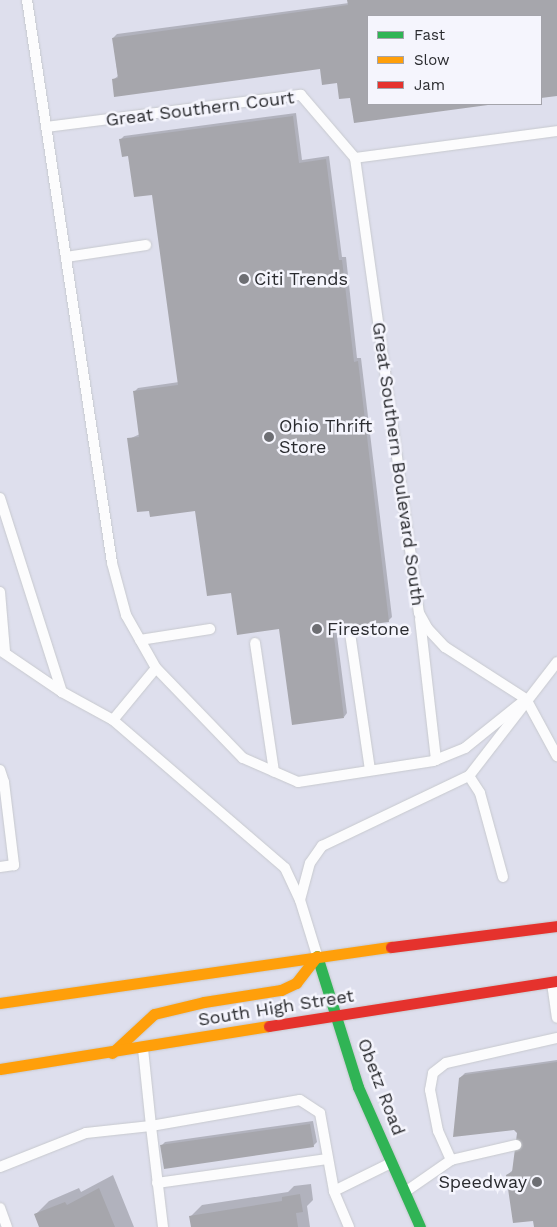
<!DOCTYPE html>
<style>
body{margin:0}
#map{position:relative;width:557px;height:1227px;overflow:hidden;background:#eaebf2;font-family:"Work Sans",sans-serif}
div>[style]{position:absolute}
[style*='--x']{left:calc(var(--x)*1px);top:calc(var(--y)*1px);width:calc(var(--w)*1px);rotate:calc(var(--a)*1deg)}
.built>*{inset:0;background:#dedfed}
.shadow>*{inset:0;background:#0003}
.building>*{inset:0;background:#a6a6ac}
.roads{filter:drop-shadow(0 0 1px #c7c9ce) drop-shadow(0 0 1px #c7c9ce)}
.lane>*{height:10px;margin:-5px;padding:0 5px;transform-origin:5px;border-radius:5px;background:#fcfcfd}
.fast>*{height:11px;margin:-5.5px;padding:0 5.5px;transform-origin:5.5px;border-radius:5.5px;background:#30b455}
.slow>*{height:11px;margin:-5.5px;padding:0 5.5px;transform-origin:5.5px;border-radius:5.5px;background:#ff9f0a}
.jam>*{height:11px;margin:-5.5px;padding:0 5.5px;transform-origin:5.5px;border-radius:5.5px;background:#e5322d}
.dots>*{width:14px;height:14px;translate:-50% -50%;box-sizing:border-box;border:2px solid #f5f5fd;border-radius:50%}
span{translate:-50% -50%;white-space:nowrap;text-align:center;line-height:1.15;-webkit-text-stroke:5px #f5f5fd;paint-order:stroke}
.street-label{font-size:18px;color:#2a2b2f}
.poi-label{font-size:18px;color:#2a2b2f}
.left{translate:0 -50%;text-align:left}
.right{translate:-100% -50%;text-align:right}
.legend{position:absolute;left:367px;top:15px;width:175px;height:90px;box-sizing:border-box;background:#f5f5fd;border:1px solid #a4a4ab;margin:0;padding:6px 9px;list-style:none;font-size:15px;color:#2a2b2f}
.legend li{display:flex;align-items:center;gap:10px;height:25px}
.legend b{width:25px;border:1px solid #a4a4ab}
</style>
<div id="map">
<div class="built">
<div style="clip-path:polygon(evenodd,0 0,557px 0,557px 1227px,0 1227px,0 0,368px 16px,541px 16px,541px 104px,368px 104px,368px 16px)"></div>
</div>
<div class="shadow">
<div style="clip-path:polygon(349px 0,557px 0,557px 94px,541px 96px,541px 16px,368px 16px,368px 104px,487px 104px,355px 122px,351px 96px,321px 68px,113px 80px,118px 76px,113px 38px,117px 34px,349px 3px)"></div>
<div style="clip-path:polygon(296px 113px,302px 160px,329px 156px,342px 257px,346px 257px,357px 358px,361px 358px,392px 617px,388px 621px,336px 628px,347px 713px,344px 717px,280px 628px,232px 591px,196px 510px,129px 439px,140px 434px,134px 392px,138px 388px,179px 382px,153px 193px,121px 139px,124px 136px)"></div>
<div style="clip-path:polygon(557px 1060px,557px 1227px,535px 1227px,534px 1219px,507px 1175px,514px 1169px,518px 1132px,461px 1077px,465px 1073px)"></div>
<div style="clip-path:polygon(313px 1121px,317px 1142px,313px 1146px,161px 1146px,165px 1142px)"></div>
<div style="clip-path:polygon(113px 1175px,134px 1227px,41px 1227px,35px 1215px,49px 1201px,79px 1188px,81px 1192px)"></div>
<div style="clip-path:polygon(311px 1184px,313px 1200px,307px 1206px,310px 1227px,192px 1227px,191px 1216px,202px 1205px,288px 1192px,294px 1186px)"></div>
</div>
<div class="building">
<div style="clip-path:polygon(347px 0,557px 0,557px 96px,541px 98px,541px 16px,368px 16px,368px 104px,488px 105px,354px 123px,350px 98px,339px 99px,337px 83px,322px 85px,320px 69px,114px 97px,112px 79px,118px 78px,112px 38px,348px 5px)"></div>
<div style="clip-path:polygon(293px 116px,299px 163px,326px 159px,339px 260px,342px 260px,354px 362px,358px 361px,389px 622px,333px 629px,344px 718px,292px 725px,279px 629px,237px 635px,231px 593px,207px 596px,195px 511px,150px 517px,149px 511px,137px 512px,127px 438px,139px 437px,133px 391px,178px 385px,152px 195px,134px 197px,128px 156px,122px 157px,119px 139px)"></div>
<div style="clip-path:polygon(557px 1062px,557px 1227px,534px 1227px,533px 1221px,513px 1223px,506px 1175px,512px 1172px,517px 1133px,514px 1130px,453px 1137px,459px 1078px,464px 1075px)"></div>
<div style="clip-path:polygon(310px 1124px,314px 1147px,164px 1169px,160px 1145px)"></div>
<div style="clip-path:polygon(99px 1188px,115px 1227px,39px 1227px,34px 1214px,65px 1202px,67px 1205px)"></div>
<div style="clip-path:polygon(300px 1194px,303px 1212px,296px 1213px,298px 1227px,191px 1227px,189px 1216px,282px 1201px,282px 1197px)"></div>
</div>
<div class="roads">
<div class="lane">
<div style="--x:27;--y:0;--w:569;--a:81.41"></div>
<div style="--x:112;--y:563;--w:54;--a:74.9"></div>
<div style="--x:126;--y:615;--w:61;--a:60.5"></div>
<div style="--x:46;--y:127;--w:257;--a:-7.2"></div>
<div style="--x:301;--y:95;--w:83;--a:49.4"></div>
<div style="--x:355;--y:158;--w:459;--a:82"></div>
<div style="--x:419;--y:613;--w:18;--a:61"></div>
<div style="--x:428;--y:629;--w:25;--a:47"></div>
<div style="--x:445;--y:647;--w:96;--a:32.7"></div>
<div style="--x:526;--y:699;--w:65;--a:61.5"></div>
<div style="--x:355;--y:158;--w:204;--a:-7.6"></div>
<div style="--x:66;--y:257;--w:81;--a:-8.5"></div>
<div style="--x:0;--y:498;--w:204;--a:72.3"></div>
<div style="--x:0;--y:592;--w:59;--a:85.2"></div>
<div style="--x:420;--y:619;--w:142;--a:83.5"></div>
<div style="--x:350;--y:633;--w:138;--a:81.7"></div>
<div style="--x:140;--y:640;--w:71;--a:-8.9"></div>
<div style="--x:255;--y:643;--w:130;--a:81.6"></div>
<div style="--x:0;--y:650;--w:75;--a:34.1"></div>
<div style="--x:62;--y:692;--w:58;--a:28.8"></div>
<div style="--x:113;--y:720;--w:227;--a:40.7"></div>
<div style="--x:285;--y:868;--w:35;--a:65"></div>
<div style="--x:300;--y:900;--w:58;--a:72.8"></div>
<div style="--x:113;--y:720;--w:67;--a:-50.4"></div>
<div style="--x:156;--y:668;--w:125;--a:46"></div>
<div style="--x:243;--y:758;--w:60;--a:23.6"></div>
<div style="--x:298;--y:782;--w:137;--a:-8.8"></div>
<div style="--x:433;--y:761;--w:35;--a:-22"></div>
<div style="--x:465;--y:748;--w:78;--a:-38.8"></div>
<div style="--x:0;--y:770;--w:13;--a:72"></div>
<div style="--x:4;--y:782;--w:84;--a:83.1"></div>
<div style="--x:14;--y:865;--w:14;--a:172"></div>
<div style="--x:469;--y:776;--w:20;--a:57"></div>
<div style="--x:480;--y:793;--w:87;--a:74.7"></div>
<div style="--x:300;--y:900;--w:38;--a:-75"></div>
<div style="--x:310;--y:863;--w:21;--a:-55"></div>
<div style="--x:322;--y:846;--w:163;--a:-25.5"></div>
<div style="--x:469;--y:776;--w:144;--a:-52.3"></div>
<div style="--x:552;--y:983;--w:35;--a:82"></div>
<div style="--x:451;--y:1160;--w:67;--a:-13"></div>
<div style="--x:0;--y:1167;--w:92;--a:-21.6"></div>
<div style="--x:86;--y:1133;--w:65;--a:-6.1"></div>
<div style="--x:151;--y:1126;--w:78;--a:-95.9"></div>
<div style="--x:157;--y:1183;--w:172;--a:-8"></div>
<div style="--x:405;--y:1192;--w:56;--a:-34.8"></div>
<div style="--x:451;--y:1160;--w:32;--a:-114"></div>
<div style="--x:438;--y:1131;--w:42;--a:-101"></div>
<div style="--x:430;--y:1090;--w:17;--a:-80"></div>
<div style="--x:433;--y:1073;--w:16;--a:-38"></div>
<div style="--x:446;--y:1063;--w:114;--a:-12.7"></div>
<div style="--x:0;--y:1208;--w:20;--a:70"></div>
<div style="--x:163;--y:1227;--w:102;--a:-96.8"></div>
<div style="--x:151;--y:1126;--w:151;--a:-9.9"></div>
<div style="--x:300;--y:1100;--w:24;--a:33"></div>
<div style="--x:320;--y:1113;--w:79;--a:79.8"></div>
<div style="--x:349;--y:1227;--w:39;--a:-113"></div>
<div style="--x:334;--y:1191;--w:64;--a:-26.2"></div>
</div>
<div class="fast">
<div style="--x:317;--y:956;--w:137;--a:72.6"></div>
<div style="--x:358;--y:1087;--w:153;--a:66.1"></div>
</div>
<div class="slow">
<div style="--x:0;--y:1003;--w:395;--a:-8.2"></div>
<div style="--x:112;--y:1053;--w:57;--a:-42.9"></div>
<div style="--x:154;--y:1014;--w:51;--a:-13.5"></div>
<div style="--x:204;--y:1002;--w:78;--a:-8.9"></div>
<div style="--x:281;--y:990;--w:17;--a:-25"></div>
<div style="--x:296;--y:983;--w:34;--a:-52"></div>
<div style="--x:0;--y:1069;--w:272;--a:-9.1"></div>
</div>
<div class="jam">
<div style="--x:391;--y:947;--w:167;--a:-7.2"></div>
<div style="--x:269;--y:1026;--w:291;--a:-8.9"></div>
</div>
</div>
<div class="dots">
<div style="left:244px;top:279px;background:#6d6e73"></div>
<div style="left:269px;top:437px;background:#6d6e73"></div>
<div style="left:317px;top:629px;background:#6d6e73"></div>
<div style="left:537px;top:1182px;background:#6d6e73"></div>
</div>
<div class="street-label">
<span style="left:200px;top:109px;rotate:-7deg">Great Southern Court</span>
<span style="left:398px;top:464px;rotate:82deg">Great Southern Boulevard South</span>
<span style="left:276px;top:1008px;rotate:-9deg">South High Street</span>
<span style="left:381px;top:1087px;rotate:69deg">Obetz Road</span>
</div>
<div class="poi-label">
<span class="left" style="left:254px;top:279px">Citi Trends</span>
<span class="left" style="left:279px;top:437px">Ohio Thrift<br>Store</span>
<span class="left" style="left:327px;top:629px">Firestone</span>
<span class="right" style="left:527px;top:1182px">Speedway</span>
</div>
<ul class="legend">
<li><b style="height:6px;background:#30b455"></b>Fast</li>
<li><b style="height:6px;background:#ff9f0a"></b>Slow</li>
<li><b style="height:6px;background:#e5322d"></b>Jam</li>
</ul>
</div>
